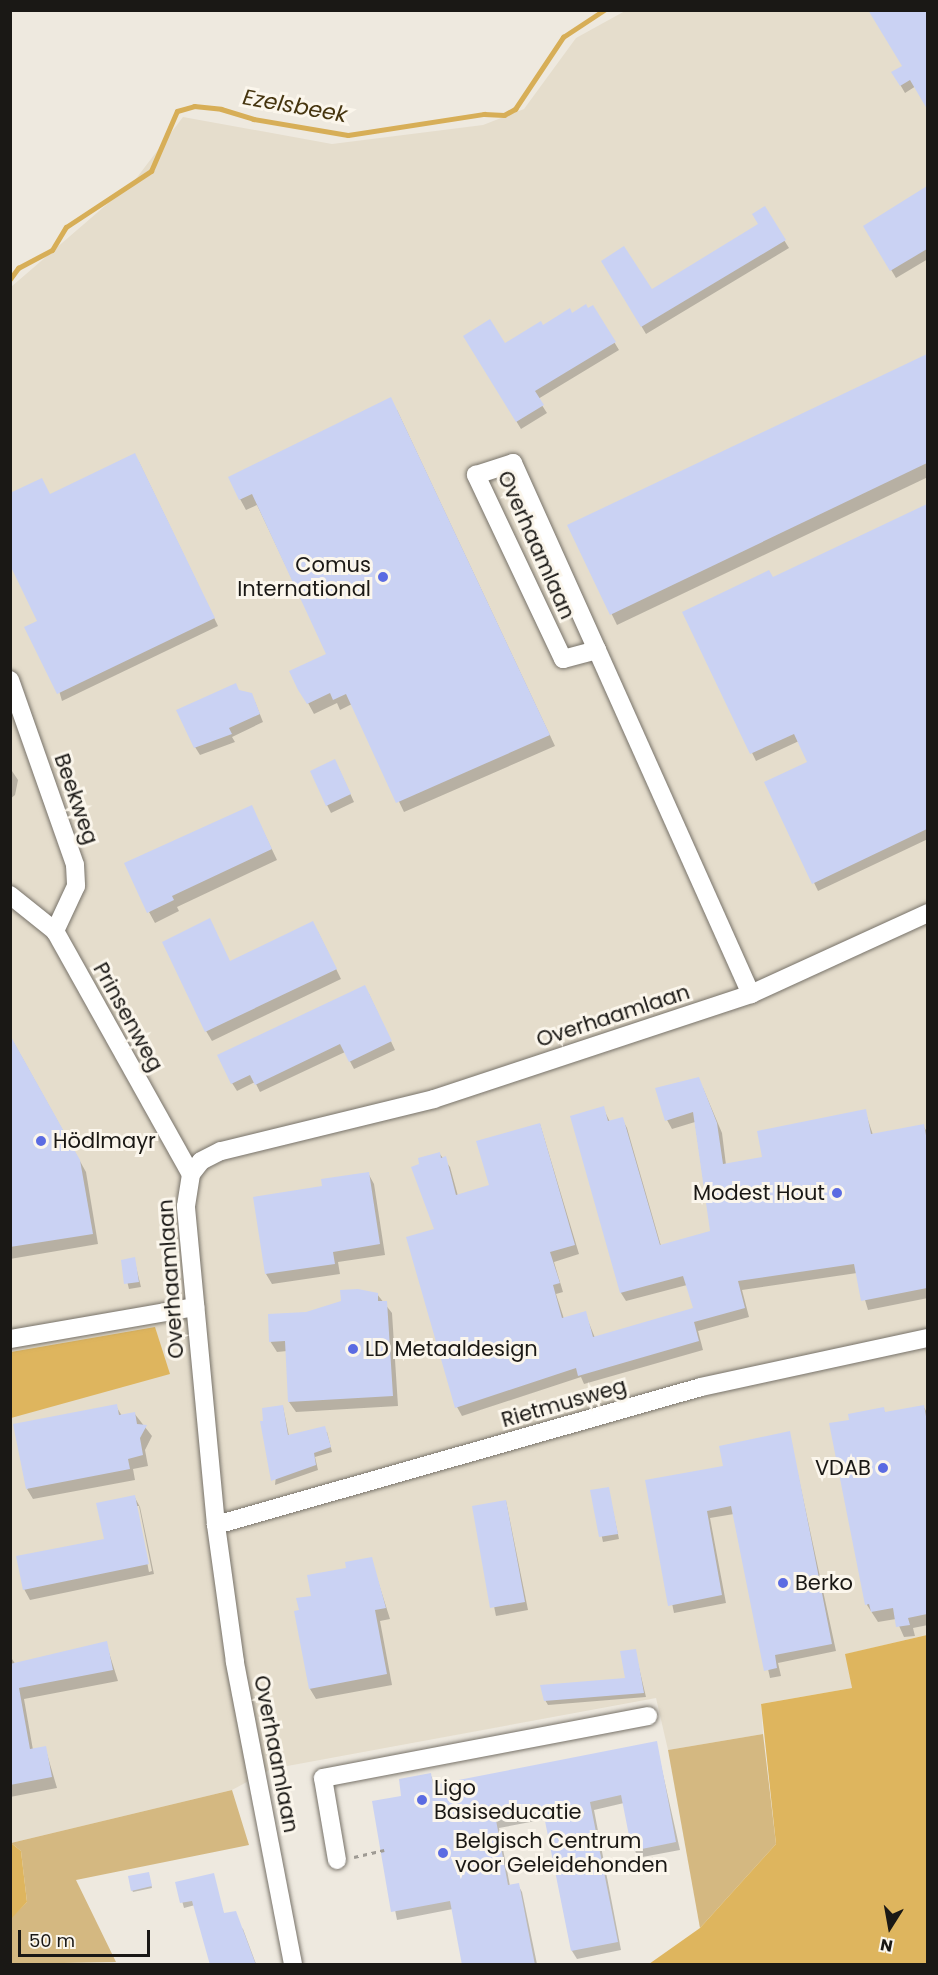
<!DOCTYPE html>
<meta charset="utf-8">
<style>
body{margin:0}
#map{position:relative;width:938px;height:1975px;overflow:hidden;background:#eee9df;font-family:Poppins,sans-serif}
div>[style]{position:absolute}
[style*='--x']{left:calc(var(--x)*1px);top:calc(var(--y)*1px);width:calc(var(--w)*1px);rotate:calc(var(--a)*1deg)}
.built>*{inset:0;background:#e5ddcc}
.green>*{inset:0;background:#d4b881}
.forest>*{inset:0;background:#deb55e}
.shadow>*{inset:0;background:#0003}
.stream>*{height:5px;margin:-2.5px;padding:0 2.5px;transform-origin:2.5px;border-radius:2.5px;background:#d7ae57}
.building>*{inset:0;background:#cad2f3}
.path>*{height:3px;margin-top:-1.5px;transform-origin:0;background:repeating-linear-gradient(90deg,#9f9b94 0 4.5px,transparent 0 9px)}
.roads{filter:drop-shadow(0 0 2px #777269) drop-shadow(0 0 2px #777269)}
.minor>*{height:18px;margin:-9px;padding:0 9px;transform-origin:9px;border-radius:9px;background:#fff}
.dots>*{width:16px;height:16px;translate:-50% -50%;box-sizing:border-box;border:3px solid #fbf6ec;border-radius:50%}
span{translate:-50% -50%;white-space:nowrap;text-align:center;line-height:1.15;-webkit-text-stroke:6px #fbf6ec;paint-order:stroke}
.street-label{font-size:21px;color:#1a1815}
.poi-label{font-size:21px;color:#1a1815}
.right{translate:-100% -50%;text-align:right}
.left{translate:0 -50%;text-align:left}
.water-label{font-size:22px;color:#46350f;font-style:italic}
.frame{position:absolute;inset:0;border:12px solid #1a1815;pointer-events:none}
.north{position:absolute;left:860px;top:1897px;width:60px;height:60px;-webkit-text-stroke:4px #fbf6ec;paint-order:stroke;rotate:191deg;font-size:16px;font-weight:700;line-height:24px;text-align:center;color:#1a1815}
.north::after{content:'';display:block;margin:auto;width:21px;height:27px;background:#1a1815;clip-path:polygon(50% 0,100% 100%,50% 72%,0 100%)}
.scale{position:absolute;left:18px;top:1930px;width:132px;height:27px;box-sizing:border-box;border:3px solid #1a1815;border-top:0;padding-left:8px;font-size:18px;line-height:21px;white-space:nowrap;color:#1a1815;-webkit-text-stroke:4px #fbf6ec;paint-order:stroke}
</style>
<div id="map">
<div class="built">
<div style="clip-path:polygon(625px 11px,927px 11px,927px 1635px,846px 1654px,852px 1688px,761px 1704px,763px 1734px,668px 1750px,656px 1698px,271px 1769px,232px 1790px,11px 1843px,11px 287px,135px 180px,183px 117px,332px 144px,483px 125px,524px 109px,576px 38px)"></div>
</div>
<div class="green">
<div style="clip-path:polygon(763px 1734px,776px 1844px,700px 1928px,668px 1750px)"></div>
<div style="clip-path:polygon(232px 1790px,249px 1845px,76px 1880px,116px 1962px,11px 1964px,10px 1919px,27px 1902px,21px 1851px,11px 1843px)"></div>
</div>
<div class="forest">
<div style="clip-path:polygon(155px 1327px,170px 1374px,11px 1418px,11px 1352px)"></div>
<div style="clip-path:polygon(927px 1635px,927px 1964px,649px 1964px,700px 1928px,776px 1844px,761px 1704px,852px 1688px,845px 1654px)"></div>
<div style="clip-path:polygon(11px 1843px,21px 1851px,27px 1902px,11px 1919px)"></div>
</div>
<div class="shadow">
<div style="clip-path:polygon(870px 10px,928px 10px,928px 106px,916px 86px,905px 93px,898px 81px,904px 67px)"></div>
<div style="clip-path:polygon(928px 187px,928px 259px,896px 278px,865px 226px)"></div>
<div style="clip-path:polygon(764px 208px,789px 248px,646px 334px,603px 261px,651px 291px,760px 225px)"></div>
<div style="clip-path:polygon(593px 307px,619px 350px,538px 399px,547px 413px,521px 429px,465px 336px,505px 345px)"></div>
<div style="clip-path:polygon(928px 355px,928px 477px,617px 625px,569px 526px)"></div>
<div style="clip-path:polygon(397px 410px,555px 746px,404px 812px,352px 704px,340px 710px,337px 703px,314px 714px,308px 703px,328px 655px,257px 505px,246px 510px,240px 499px)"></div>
<div style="clip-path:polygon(139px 462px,218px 626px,62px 701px,39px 621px,50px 495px)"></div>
<div style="clip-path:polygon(928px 506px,928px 839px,818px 891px,766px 783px,809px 763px,799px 741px,756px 761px,684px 612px,772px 579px)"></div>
<div style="clip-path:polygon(240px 691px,255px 702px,263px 722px,232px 737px,235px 742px,200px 755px,195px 747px)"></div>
<div style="clip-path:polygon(10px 768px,18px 780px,15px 795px,10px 799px)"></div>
<div style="clip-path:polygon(339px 769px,354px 802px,331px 813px,327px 805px)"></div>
<div style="clip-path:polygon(257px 818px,277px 860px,177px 907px,179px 911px,155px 923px,149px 912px)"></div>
<div style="clip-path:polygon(318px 932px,341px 979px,212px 1041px,206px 1031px,230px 962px)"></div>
<div style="clip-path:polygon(369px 994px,395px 1050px,354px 1069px,345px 1052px,260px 1092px,255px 1082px,237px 1091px,232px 1083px)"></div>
<div style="clip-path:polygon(14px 1043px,86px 1172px,98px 1244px,10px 1259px)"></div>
<div style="clip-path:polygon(703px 1088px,722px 1133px,726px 1165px,764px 1159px,865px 1111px,873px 1135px,923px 1126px,928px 1133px,928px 1298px,868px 1310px,857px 1273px,742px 1290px,749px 1317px,698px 1331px,703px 1350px,584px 1384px,581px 1377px,462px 1416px,457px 1407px,436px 1230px,439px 1153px,450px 1167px,458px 1196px,491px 1187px,540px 1124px,579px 1254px,554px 1262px,563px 1292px,556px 1294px,564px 1319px,585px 1313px,595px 1338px,695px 1309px,687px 1285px,626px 1301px,621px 1293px,603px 1108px,610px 1122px,622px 1119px,627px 1128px,661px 1246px,711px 1232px,695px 1122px,672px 1129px,667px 1120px)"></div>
<div style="clip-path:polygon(368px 1173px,374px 1184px,385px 1255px,338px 1262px,340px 1274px,272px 1284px,266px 1274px,324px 1188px)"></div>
<div style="clip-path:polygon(134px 1259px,141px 1287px,129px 1289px,122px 1261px)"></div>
<div style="clip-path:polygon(377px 1294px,392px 1313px,398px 1406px,296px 1412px,289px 1402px,287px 1351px,277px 1352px,270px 1341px,307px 1314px)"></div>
<div style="clip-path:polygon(116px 1406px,122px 1416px,134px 1413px,152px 1436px,145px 1450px,148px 1466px,133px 1469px,135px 1480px,33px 1499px,27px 1489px)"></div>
<div style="clip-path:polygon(923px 1406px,928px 1414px,928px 1625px,913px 1628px,915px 1636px,904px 1637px,896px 1619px,878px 1622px,867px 1605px,851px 1421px,883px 1409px,886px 1414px)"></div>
<div style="clip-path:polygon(283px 1407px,289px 1436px,327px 1432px,332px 1452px,315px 1457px,318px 1470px,275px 1485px)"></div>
<div style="clip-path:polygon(789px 1433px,836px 1651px,778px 1663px,781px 1676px,770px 1678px,734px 1514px,710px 1518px,726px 1603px,674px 1613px,647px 1481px,725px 1467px)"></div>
<div style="clip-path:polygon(608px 1488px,619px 1539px,603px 1542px,592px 1491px)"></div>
<div style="clip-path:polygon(evenodd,134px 1496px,140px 1507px,154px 1574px,30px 1600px,24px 1589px,105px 1540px,134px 1496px,136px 1506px,139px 1506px,152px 1571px,149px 1572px,136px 1506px)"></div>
<div style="clip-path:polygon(506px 1501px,528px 1610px,496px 1616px,474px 1507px)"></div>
<div style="clip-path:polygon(371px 1559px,390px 1619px,380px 1621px,392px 1685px,316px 1699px,310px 1689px,300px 1611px,348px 1570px)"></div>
<div style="clip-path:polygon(106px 1643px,118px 1681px,24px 1699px,33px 1750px,45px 1747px,57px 1788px,10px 1797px,10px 1656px,16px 1665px)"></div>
<div style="clip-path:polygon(635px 1651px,646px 1697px,548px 1705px,545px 1700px,627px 1679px)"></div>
<div style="clip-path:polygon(656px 1743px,680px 1850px,637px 1858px,624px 1803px,594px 1810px,621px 1950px,577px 1959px,572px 1951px,546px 1819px,499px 1828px,510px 1886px,518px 1885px,522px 1892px,537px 1964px,464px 1964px,453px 1909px,397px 1920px,374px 1803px,403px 1797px,430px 1774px,436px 1786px)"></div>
<div style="clip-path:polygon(149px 1875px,152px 1888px,133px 1892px,132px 1890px)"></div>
<div style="clip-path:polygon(213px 1875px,224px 1915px,243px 1929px,256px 1964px,211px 1964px,195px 1905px,184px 1908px,177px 1883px)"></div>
</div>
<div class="stream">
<div style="--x:10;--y:279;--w:14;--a:-54"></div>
<div style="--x:18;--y:268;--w:38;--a:-28"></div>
<div style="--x:52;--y:250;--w:27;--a:-59"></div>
<div style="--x:66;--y:227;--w:102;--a:-33.4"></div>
<div style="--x:151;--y:171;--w:65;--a:-66.6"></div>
<div style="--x:177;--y:111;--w:18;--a:-16"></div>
<div style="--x:194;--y:106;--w:27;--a:6"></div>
<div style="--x:221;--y:109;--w:34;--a:17"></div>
<div style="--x:253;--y:119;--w:96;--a:9.6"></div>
<div style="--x:348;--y:135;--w:138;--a:-8.8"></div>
<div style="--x:484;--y:114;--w:20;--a:3"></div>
<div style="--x:504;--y:115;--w:13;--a:-29"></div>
<div style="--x:515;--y:109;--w:87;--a:-56.3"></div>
<div style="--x:563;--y:37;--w:49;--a:-33.4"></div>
</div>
<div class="building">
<div style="clip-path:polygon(868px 10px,927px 10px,927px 109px,910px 80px,900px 86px,891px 72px,902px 66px)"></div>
<div style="clip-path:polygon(927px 186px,927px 249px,890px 271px,863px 226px)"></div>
<div style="clip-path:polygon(765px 206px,786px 240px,641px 327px,601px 261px,624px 246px,652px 289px,758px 224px,752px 214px)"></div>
<div style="clip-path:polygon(586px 304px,588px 308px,593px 305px,616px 342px,535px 391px,544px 405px,516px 422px,463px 336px,490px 319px,505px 343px,541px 321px,543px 325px,570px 308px,572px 313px)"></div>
<div style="clip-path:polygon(927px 354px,927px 463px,610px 615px,567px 525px)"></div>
<div style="clip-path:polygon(391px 397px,550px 735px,396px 803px,346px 694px,333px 700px,330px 693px,307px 704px,298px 690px,289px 671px,326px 654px,252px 494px,239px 500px,228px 477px)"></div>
<div style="clip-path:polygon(135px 453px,215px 618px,57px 694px,24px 627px,37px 621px,10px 565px,10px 493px,42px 478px,50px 494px)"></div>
<div style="clip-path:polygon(927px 504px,927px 829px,812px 884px,764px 782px,807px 762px,794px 734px,750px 754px,682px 612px,769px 570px,773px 577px)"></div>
<div style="clip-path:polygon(236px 683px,239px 690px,252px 693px,260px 714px,229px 728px,232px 734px,194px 748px,176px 710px)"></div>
<div style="clip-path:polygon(335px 759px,351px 794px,326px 806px,310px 771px)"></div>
<div style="clip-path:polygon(252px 805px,272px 849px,172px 896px,174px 900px,147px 913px,124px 863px)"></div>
<div style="clip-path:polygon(210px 918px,230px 961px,313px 921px,337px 969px,205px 1032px,162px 942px)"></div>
<div style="clip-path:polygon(365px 985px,392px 1041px,349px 1062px,340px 1044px,255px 1085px,250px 1075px,231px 1084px,217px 1055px)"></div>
<div style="clip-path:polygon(10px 1035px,80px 1160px,93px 1234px,10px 1247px)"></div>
<div style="clip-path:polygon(699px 1077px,717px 1123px,723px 1164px,762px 1157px,757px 1131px,866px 1109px,871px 1134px,924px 1124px,927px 1141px,927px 1288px,861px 1301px,854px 1264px,738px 1281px,745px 1308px,694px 1322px,699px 1341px,578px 1376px,576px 1368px,455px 1408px,406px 1237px,434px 1229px,411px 1167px,419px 1164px,418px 1158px,440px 1152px,441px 1158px,446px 1156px,456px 1195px,489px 1185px,476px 1141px,540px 1123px,575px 1245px,550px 1252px,560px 1283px,553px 1285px,562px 1318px,586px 1311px,593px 1337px,693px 1308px,683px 1276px,620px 1293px,570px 1116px,604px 1106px,608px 1121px,623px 1117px,660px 1245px,710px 1231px,693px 1112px,665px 1121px,655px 1088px)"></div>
<div style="clip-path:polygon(369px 1172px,380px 1244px,333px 1252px,335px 1264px,265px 1274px,253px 1197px,322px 1186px,321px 1179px)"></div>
<div style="clip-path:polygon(135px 1257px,139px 1282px,124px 1284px,121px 1260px)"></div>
<div style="clip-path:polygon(358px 1289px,378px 1293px,378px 1301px,387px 1301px,393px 1396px,288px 1402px,285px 1341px,269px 1342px,268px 1314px,306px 1312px,341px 1301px,340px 1290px)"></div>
<div style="clip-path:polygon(117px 1404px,119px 1415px,135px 1412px,137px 1424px,147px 1425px,140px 1438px,143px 1455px,128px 1459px,130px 1469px,26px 1489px,13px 1424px)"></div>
<div style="clip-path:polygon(283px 1405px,288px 1435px,325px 1426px,331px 1447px,314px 1453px,316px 1465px,271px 1481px,260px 1421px,263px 1421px,262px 1408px)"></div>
<div style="clip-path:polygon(924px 1405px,927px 1422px,927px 1614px,908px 1618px,910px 1625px,896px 1627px,893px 1608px,871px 1612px,869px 1604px,865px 1605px,829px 1423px,849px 1420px,848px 1414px,884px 1407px,885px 1412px)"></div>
<div style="clip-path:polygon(790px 1431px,832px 1644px,775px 1655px,777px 1668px,764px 1671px,731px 1506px,707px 1511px,722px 1595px,668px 1606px,645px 1480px,723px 1466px,719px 1446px)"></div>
<div style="clip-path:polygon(609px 1487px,618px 1534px,599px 1537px,590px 1490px)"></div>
<div style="clip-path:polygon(135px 1495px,149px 1564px,23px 1590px,16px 1556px,104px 1539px,96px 1503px)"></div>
<div style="clip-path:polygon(506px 1500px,525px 1602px,490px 1608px,472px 1506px)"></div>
<div style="clip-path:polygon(372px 1557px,386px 1608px,375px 1610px,387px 1674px,309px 1689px,294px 1611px,299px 1610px,296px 1598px,311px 1596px,307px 1575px,346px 1568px,345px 1562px)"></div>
<div style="clip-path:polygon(107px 1641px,113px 1670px,19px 1688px,30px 1749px,46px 1746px,52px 1777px,10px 1785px,10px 1664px)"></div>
<div style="clip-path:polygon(636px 1649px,644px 1693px,544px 1701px,540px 1685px,625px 1678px,620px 1651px)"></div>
<div style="clip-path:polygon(657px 1741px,676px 1842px,632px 1851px,621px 1795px,590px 1802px,618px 1942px,571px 1951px,543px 1811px,496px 1820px,508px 1885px,519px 1883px,535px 1965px,462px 1965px,450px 1901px,391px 1912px,372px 1801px,401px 1796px,399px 1779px,431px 1773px,433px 1785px)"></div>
<div style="clip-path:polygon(149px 1872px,152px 1886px,131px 1891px,128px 1876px)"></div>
<div style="clip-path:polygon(214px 1873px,224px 1913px,236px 1911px,256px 1965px,210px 1965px,192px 1901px,180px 1903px,175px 1882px)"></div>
</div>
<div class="path">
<div style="--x:354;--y:1857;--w:31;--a:-13"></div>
</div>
<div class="roads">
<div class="minor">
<div style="--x:597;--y:650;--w:35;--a:165"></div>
<div style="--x:563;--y:659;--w:204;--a:-115.3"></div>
<div style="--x:476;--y:475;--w:39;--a:-18"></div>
<div style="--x:513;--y:463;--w:205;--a:65.8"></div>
<div style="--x:597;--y:650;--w:377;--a:65.9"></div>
<div style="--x:10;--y:680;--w:196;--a:70.6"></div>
<div style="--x:75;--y:865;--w:21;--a:87"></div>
<div style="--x:76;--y:886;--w:50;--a:115"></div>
<div style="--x:10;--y:895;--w:58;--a:38.7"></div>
<div style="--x:55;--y:931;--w:278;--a:60.8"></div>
<div style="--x:10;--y:1339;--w:188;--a:-9.8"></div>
<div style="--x:216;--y:1525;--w:504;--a:-15.88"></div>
<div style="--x:701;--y:1387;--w:232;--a:-12.2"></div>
<div style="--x:337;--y:1860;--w:83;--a:-99.7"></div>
<div style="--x:323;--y:1778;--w:331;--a:-10.8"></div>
<div style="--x:293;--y:1964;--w:308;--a:-100.9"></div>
<div style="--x:235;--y:1662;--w:138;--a:-97.9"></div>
<div style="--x:216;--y:1525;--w:320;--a:-95.4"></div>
<div style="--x:186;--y:1206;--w:32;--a:-81"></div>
<div style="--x:191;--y:1174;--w:16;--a:-52"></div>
<div style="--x:201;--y:1161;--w:22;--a:-27"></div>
<div style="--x:221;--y:1151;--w:219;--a:-13.7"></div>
<div style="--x:434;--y:1099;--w:334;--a:-18.3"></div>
<div style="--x:751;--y:994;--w:195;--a:-24.6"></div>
</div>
</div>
<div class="dots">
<div style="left:383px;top:577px;background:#5b6be2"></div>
<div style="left:41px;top:1141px;background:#5b6be2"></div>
<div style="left:837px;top:1193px;background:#5b6be2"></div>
<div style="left:353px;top:1349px;background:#5b6be2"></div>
<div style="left:883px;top:1468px;background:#5b6be2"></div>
<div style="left:783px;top:1583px;background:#5b6be2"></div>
<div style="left:422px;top:1800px;background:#5b6be2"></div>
<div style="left:443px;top:1853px;background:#5b6be2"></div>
</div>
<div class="street-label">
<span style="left:536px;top:545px;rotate:66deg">Overhaamlaan</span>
<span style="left:76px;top:799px;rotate:71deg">Beekweg</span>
<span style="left:613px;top:1016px;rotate:-18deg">Overhaamlaan</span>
<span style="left:128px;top:1017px;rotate:61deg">Prinsenweg</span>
<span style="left:171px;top:1279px;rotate:-94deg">Overhaamlaan</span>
<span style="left:564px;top:1403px;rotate:-16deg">Rietmusweg</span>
<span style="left:276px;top:1754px;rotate:79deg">Overhaamlaan</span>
</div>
<div class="poi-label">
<span class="right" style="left:371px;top:577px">Comus<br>International</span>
<span class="left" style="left:53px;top:1141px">Hödlmayr</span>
<span class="right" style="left:825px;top:1193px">Modest Hout</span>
<span class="left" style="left:365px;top:1349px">LD Metaaldesign</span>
<span class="right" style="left:871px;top:1468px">VDAB</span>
<span class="left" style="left:795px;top:1583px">Berko</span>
<span class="left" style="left:434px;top:1800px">Ligo<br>Basiseducatie</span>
<span class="left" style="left:455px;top:1853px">Belgisch Centrum<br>voor Geleidehonden</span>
</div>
<div class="water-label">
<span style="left:295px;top:106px;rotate:10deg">Ezelsbeek</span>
</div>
<div class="frame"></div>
<div class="north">N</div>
<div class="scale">50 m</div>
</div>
